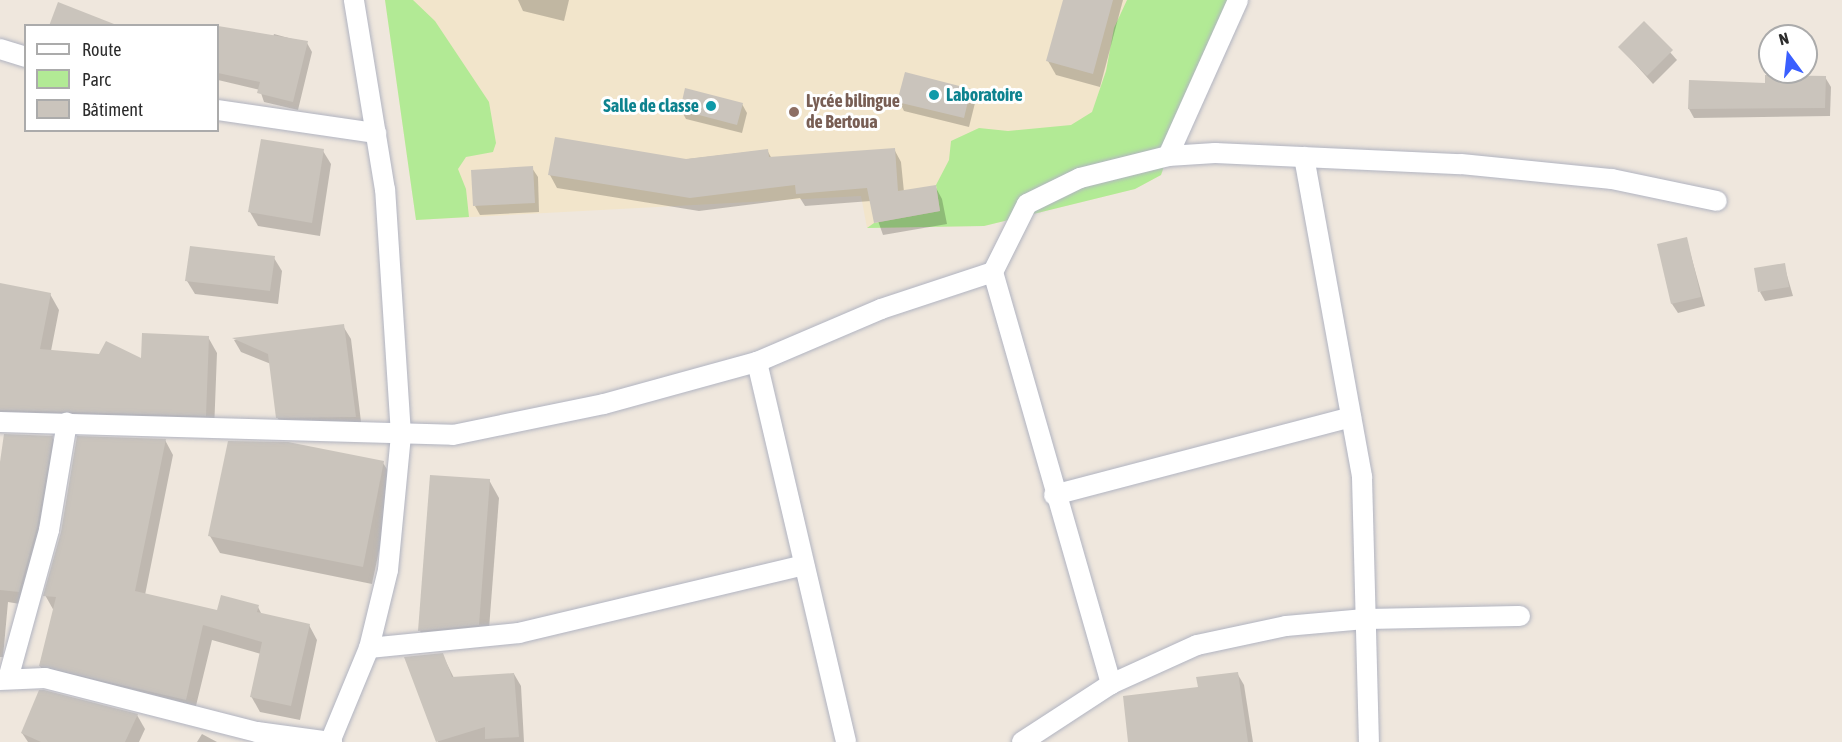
<!DOCTYPE html>
<meta charset="utf-8">
<style>
body{margin:0}
#map{position:relative;width:1842px;height:742px;overflow:hidden;background:#efe7dd;font-family:"Asap Condensed",sans-serif}
div>[style]{position:absolute}
[style*='--x']{left:calc(var(--x)*1px);top:calc(var(--y)*1px);width:calc(var(--w)*1px);rotate:calc(var(--a)*1deg)}
.education>*{inset:0;background:#f2e5cb}
.green>*{inset:0;background:#b2ea95}
.shadow>*{inset:0;background:#0003}
.building>*{inset:0;background:#cac4bc}
.roads{filter:drop-shadow(0 0 2px #b1b4c1) drop-shadow(0 0 2px #b1b4c1)}
.minor>*{height:20px;margin:-10px;padding:0 10px;transform-origin:10px;border-radius:10px;background:#fff}
.dots>*{width:16px;height:16px;translate:-50% -50%;box-sizing:border-box;border:3px solid #fff;border-radius:50%}
span{translate:-50% -50%;white-space:nowrap;text-align:center;line-height:1.15;-webkit-text-stroke:6px #fff;paint-order:stroke}
.culture-label{font-size:18px;color:#0d838f;font-weight:700}
.left{translate:0 -50%;text-align:left}
.right{translate:-100% -50%;text-align:right}
.education-label{font-size:18px;color:#785e54;font-weight:700}
.legend{position:absolute;left:24px;top:24px;width:195px;height:108px;box-sizing:border-box;background:#fff;border:2px solid #ababab;margin:0;padding:8px 10px;list-style:none;font-size:18px;color:#2c2c2c}
.legend li{display:flex;align-items:center;gap:12px;height:30px}
.legend b{width:30px;border:2px solid #ababab}
.north{position:absolute;left:1758px;top:24px;width:60px;height:60px;box-sizing:border-box;background:#fff;border:2px solid #ababab;border-radius:50%;rotate:345deg;font-size:16px;font-weight:700;line-height:24px;text-align:center;color:#2c2c2c}
.north::after{content:'';display:block;margin:auto;width:21px;height:27px;background:#3a5fff;clip-path:polygon(50% 0,100% 100%,50% 72%,0 100%)}
</style>
<div id="map">
<div class="education">
<div style="clip-path:polygon(385px 0,1231px 0,1178px 125px,1161px 175px,1135px 189px,984px 226px,867px 228px,861px 196px,416px 220px)"></div>
</div>
<div class="green">
<div style="clip-path:polygon(385px 0,413px 0,435px 21px,489px 102px,496px 143px,493px 152px,466px 157px,458px 169px,466px 189px,469px 217px,416px 220px)"></div>
<div style="clip-path:polygon(1127px 0,1231px 0,1178px 125px,1161px 175px,1135px 189px,984px 226px,867px 228px,874px 223px,940px 211px,936px 185px,949px 160px,951px 141px,979px 128px,1008px 131px,1071px 125px,1092px 112px,1106px 71px,1114px 28px)"></div>
</div>
<div class="shadow">
<div style="clip-path:polygon(518px 0,569px 0,564px 21px,523px 11px)"></div>
<div style="clip-path:polygon(1065px 0,1123px 0,1100px 87px,1056px 75px,1048px 61px)"></div>
<div style="clip-path:polygon(1644px 23px,1677px 60px,1653px 84px,1620px 47px)"></div>
<div style="clip-path:polygon(218px 27px,272px 40px,274px 34px,307px 43px,312px 52px,298px 110px,264px 102px,260px 90px,218px 80px)"></div>
<div style="clip-path:polygon(1825px 77px,1831px 87px,1830px 116px,1694px 118px,1689px 109px,1766px 84px)"></div>
<div style="clip-path:polygon(970px 90px,976px 99px,969px 127px,904px 111px,899px 101px)"></div>
<div style="clip-path:polygon(742px 104px,747px 113px,742px 133px,686px 119px,681px 110px)"></div>
<div style="clip-path:polygon(894px 149px,901px 162px,904px 192px,935px 186px,942px 199px,947px 224px,883px 235px,871px 201px,805px 206px,800px 198px,699px 211px,557px 188px,550px 175px,767px 150px,772px 159px)"></div>
<div style="clip-path:polygon(323px 151px,331px 164px,320px 236px,258px 226px,250px 212px)"></div>
<div style="clip-path:polygon(532px 168px,538px 177px,539px 212px,480px 215px,475px 206px)"></div>
<div style="clip-path:polygon(1686px 238px,1705px 306px,1678px 313px,1672px 304px)"></div>
<div style="clip-path:polygon(274px 258px,282px 271px,278px 304px,195px 294px,187px 281px)"></div>
<div style="clip-path:polygon(1784px 265px,1793px 296px,1765px 301px,1760px 292px)"></div>
<div style="clip-path:polygon(0 285px,50px 294px,59px 310px,51px 351px,143px 361px,208px 337px,217px 353px,214px 431px,0 431px)"></div>
<div style="clip-path:polygon(343px 326px,351px 339px,362px 430px,285px 431px,277px 417px,271px 364px,241px 352px,234px 340px)"></div>
<div style="clip-path:polygon(52px 437px,59px 450px,26px 605px,8px 602px,3px 657px,0 657px,0 473px)"></div>
<div style="clip-path:polygon(165px 440px,173px 455px,145px 595px,218px 612px,258px 607px,262px 615px,309px 625px,317px 640px,300px 720px,260px 712px,251px 696px,261px 654px,212px 640px,194px 714px,49px 681px,40px 666px,54px 611px,45px 595px)"></div>
<div style="clip-path:polygon(383px 463px,394px 480px,372px 584px,220px 553px,210px 536px)"></div>
<div style="clip-path:polygon(489px 480px,499px 498px,488px 642px,430px 648px,420px 631px)"></div>
<div style="clip-path:polygon(442px 654px,454px 678px,514px 674px,521px 686px,524px 742px,438px 742px,406px 658px)"></div>
<div style="clip-path:polygon(1237px 673px,1244px 685px,1253px 742px,1130px 742px,1199px 688px)"></div>
<div style="clip-path:polygon(137px 715px,145px 729px,139px 742px,28px 742px,22px 733px)"></div>
<div style="clip-path:polygon(202px 734px,217px 742px,197px 742px)"></div>
</div>
<div class="building">
<div style="clip-path:polygon(1063px 0,1113px 0,1093px 74px,1046px 61px)"></div>
<div style="clip-path:polygon(58px 2px,114px 24px,114px 26px,49px 26px)"></div>
<div style="clip-path:polygon(1644px 21px,1673px 50px,1647px 76px,1618px 47px)"></div>
<div style="clip-path:polygon(218px 26px,308px 41px,293px 102px,257px 93px,260px 82px,218px 73px)"></div>
<div style="clip-path:polygon(905px 72px,971px 89px,964px 118px,897px 102px)"></div>
<div style="clip-path:polygon(1765px 75px,1826px 76px,1825px 108px,1688px 109px,1689px 80px,1765px 83px)"></div>
<div style="clip-path:polygon(685px 88px,743px 103px,737px 125px,680px 110px)"></div>
<div style="clip-path:polygon(555px 137px,686px 159px,768px 149px,769px 157px,895px 148px,898px 191px,936px 185px,940px 211px,874px 223px,867px 188px,796px 194px,795px 185px,690px 198px,548px 175px)"></div>
<div style="clip-path:polygon(261px 139px,324px 149px,312px 223px,248px 212px)"></div>
<div style="clip-path:polygon(533px 166px,535px 203px,473px 206px,471px 170px)"></div>
<div style="clip-path:polygon(1687px 237px,1701px 297px,1671px 304px,1657px 244px)"></div>
<div style="clip-path:polygon(190px 246px,275px 256px,270px 291px,185px 281px)"></div>
<div style="clip-path:polygon(1785px 263px,1789px 287px,1758px 292px,1754px 268px)"></div>
<div style="clip-path:polygon(0 283px,51px 293px,40px 349px,99px 354px,106px 341px,141px 358px,142px 333px,209px 336px,206px 416px,0 410px)"></div>
<div style="clip-path:polygon(344px 324px,356px 417px,276px 418px,268px 354px,232px 338px)"></div>
<div style="clip-path:polygon(4px 434px,53px 436px,37px 527px,19px 592px,0 590px,0 462px)"></div>
<div style="clip-path:polygon(77px 436px,166px 439px,135px 591px,217px 610px,221px 595px,259px 605px,257px 612px,310px 624px,291px 706px,250px 697px,262px 642px,203px 625px,186px 700px,39px 666px,56px 597px,43px 596px,61px 532px)"></div>
<div style="clip-path:polygon(228px 441px,288px 442px,384px 461px,363px 567px,208px 536px)"></div>
<div style="clip-path:polygon(430px 475px,490px 479px,479px 625px,418px 631px)"></div>
<div style="clip-path:polygon(443px 653px,452px 677px,514px 673px,519px 737px,485px 739px,485px 727px,436px 742px,404px 657px)"></div>
<div style="clip-path:polygon(1238px 672px,1248px 742px,1128px 742px,1123px 696px,1198px 687px,1196px 677px)"></div>
<div style="clip-path:polygon(39px 690px,44px 690px,138px 714px,125px 742px,41px 742px,21px 733px)"></div>
</div>
<div class="roads">
<div class="minor">
<div style="--x:0;--y:49;--w:27;--a:17"></div>
<div style="--x:218;--y:110;--w:160;--a:8.3"></div>
<div style="--x:1168;--y:156;--w:171;--a:-65.8"></div>
<div style="--x:1304;--y:157;--w:325;--a:79.7"></div>
<div style="--x:1362;--y:477;--w:265;--a:88.5"></div>
<div style="--x:993;--y:272;--w:429;--a:74"></div>
<div style="--x:757;--y:362;--w:390;--a:76.8"></div>
<div style="--x:0;--y:422;--w:453;--a:1.6"></div>
<div style="--x:453;--y:435;--w:154;--a:-11.6"></div>
<div style="--x:604;--y:404;--w:159;--a:-15.4"></div>
<div style="--x:757;--y:362;--w:135;--a:-23.1"></div>
<div style="--x:881;--y:309;--w:118;--a:-18.3"></div>
<div style="--x:993;--y:272;--w:76;--a:-63.4"></div>
<div style="--x:1027;--y:204;--w:59;--a:-26.1"></div>
<div style="--x:1080;--y:178;--w:91;--a:-14"></div>
<div style="--x:1168;--y:156;--w:47;--a:-3.7"></div>
<div style="--x:1215;--y:153;--w:246;--a:2.6"></div>
<div style="--x:1461;--y:164;--w:152;--a:5.7"></div>
<div style="--x:1612;--y:179;--w:107;--a:11.8"></div>
<div style="--x:1054;--y:495;--w:307;--a:-14.7"></div>
<div style="--x:369;--y:648;--w:151;--a:-5.7"></div>
<div style="--x:519;--y:633;--w:293;--a:-13.4"></div>
<div style="--x:8;--y:679;--w:155;--a:-74.6"></div>
<div style="--x:49;--y:530;--w:109;--a:-80.5"></div>
<div style="--x:0;--y:680;--w:45;--a:-2.5"></div>
<div style="--x:45;--y:678;--w:219;--a:14.3"></div>
<div style="--x:257;--y:732;--w:76;--a:7.6"></div>
<div style="--x:330;--y:742;--w:102;--a:-67.5"></div>
<div style="--x:369;--y:648;--w:80;--a:-76.3"></div>
<div style="--x:388;--y:570;--w:136;--a:-84.5"></div>
<div style="--x:401;--y:435;--w:246;--a:-93.7"></div>
<div style="--x:385;--y:190;--w:193;--a:-99.3"></div>
<div style="--x:1022;--y:742;--w:106;--a:-33.1"></div>
<div style="--x:1111;--y:684;--w:94;--a:-24.4"></div>
<div style="--x:1197;--y:645;--w:91;--a:-12.1"></div>
<div style="--x:1286;--y:626;--w:79;--a:-5.1"></div>
<div style="--x:1365;--y:619;--w:155;--a:-1.1"></div>
</div>
</div>
<div class="dots">
<div style="left:934px;top:95px;background:#0f9aa8"></div>
<div style="left:711px;top:106px;background:#0f9aa8"></div>
<div style="left:794px;top:112px;background:#8d6e63"></div>
</div>
<div class="culture-label">
<span class="left" style="left:946px;top:95px">Laboratoire</span>
<span class="right" style="left:699px;top:106px">Salle de classe</span>
</div>
<div class="education-label">
<span class="left" style="left:806px;top:112px">Lycée bilingue<br>de Bertoua</span>
</div>
<ul class="legend">
<li><b style="height:8px;background:#fff"></b>Route</li>
<li><b style="height:16px;background:#b2ea95"></b>Parc</li>
<li><b style="height:16px;background:#cac4bc"></b>Bâtiment</li>
</ul>
<div class="north">N</div>
</div>
